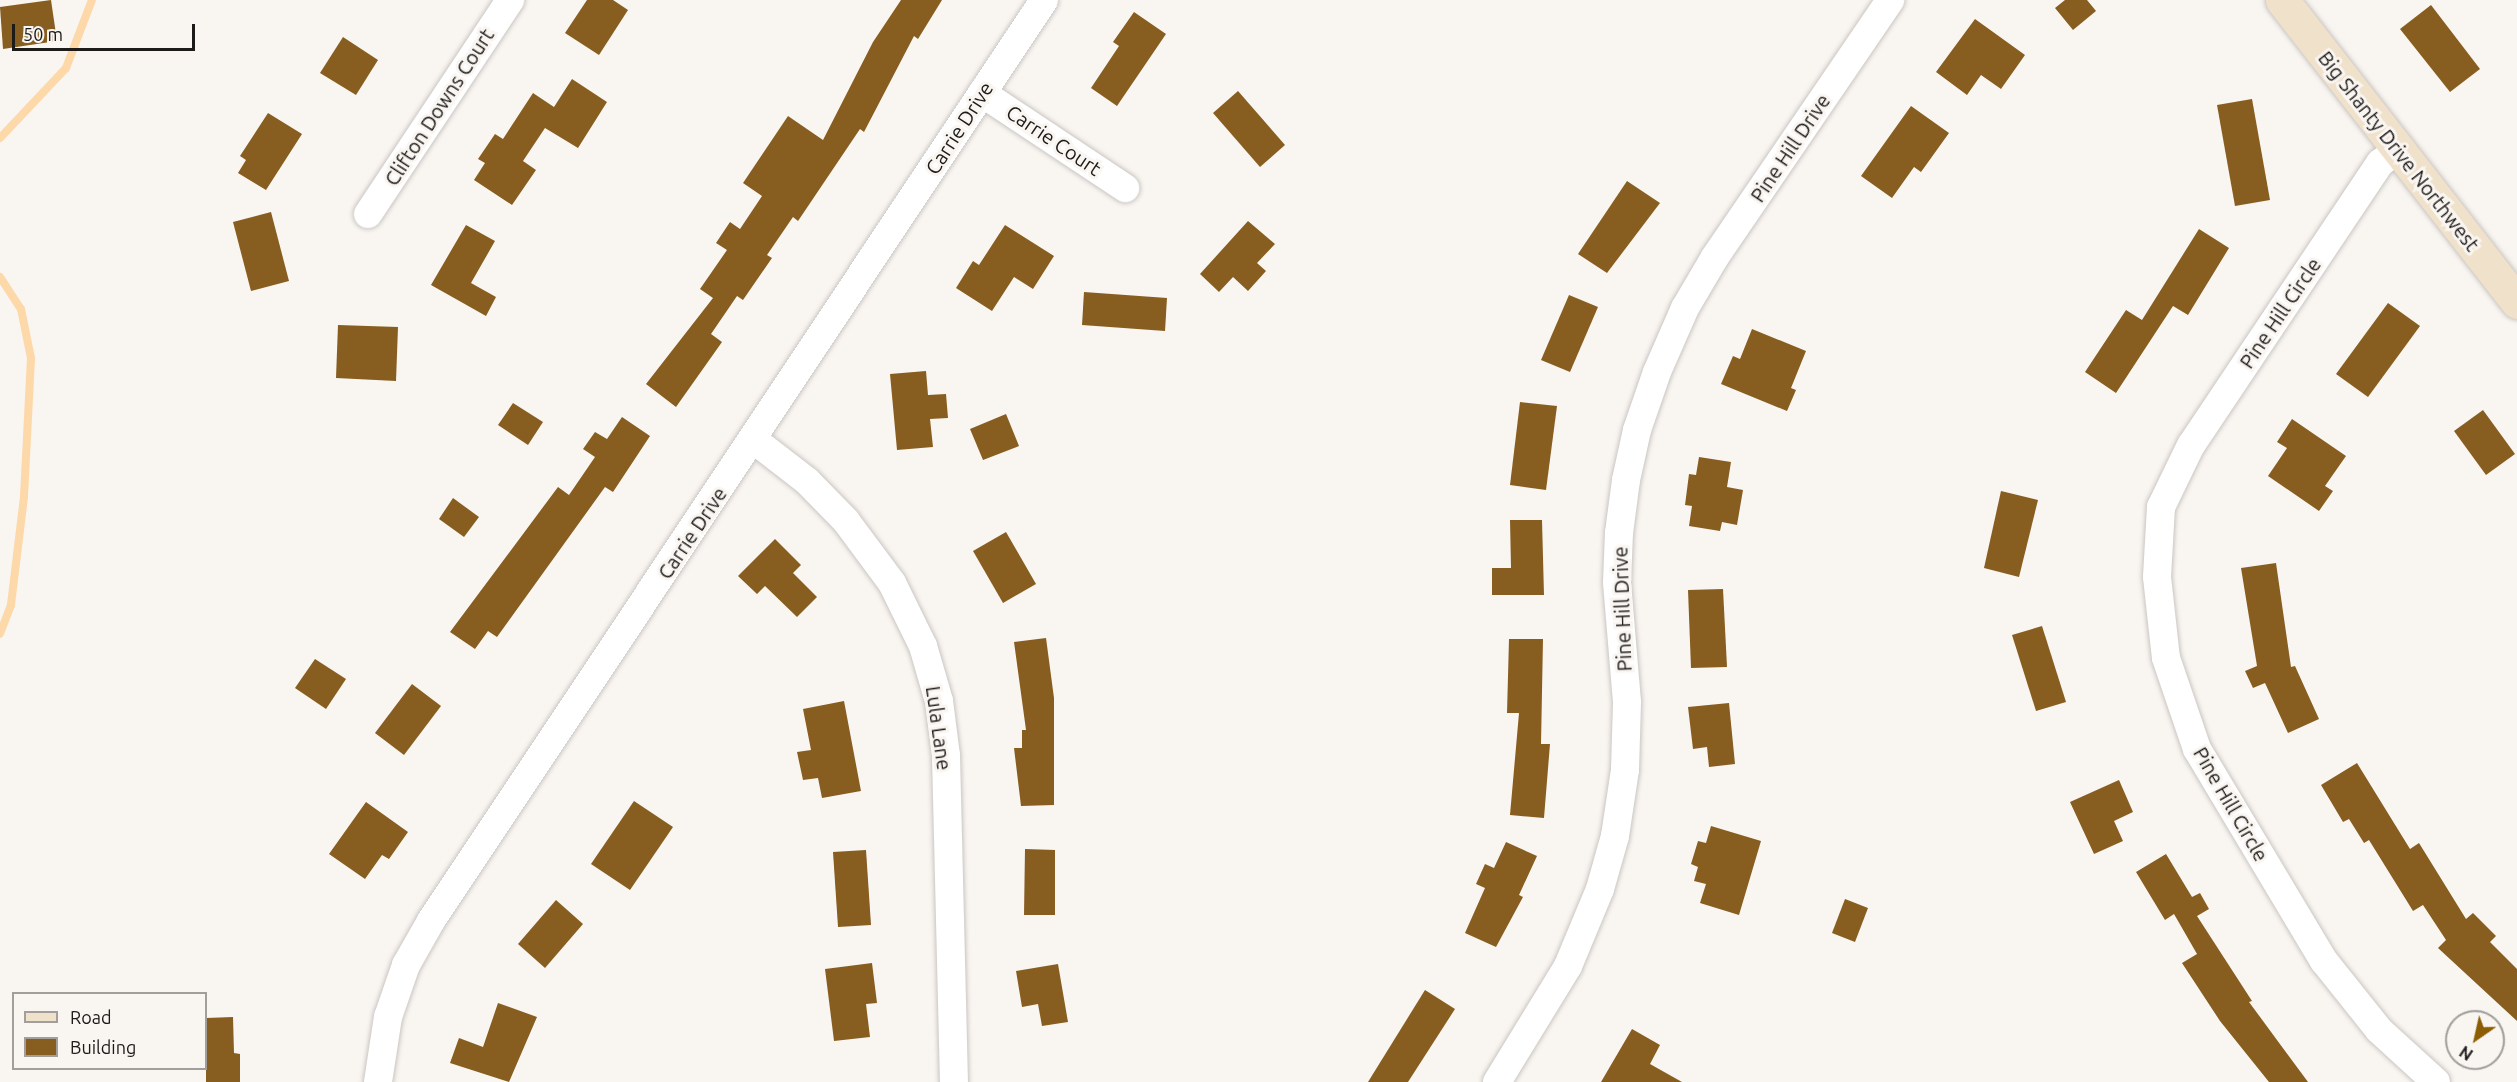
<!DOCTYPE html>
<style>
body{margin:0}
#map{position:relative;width:2517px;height:1082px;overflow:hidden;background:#f9f5f1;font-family:Ubuntu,sans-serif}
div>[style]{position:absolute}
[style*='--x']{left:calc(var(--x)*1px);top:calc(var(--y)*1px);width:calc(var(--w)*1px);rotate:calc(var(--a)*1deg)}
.stream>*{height:8px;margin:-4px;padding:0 4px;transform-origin:4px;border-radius:4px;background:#fdd8a8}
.building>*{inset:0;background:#875e20}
.roads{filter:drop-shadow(0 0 2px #cac6c2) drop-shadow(0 0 2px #cac6c2)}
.street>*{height:28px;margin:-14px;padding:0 14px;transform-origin:14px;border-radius:14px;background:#fff}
.secondary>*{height:33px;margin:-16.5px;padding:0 16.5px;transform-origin:16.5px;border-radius:16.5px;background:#f0e1cb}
span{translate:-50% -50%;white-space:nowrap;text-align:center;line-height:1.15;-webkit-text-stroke:6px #f9f5f1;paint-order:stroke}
.street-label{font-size:20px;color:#1d1b1a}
.legend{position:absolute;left:12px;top:992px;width:195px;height:78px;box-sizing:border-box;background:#f9f5f1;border:2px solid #a19e9b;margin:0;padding:8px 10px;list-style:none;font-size:18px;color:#1d1b1a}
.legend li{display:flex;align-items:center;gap:12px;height:30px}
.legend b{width:30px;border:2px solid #a19e9b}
.north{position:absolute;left:2445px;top:1010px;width:60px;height:60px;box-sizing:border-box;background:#f9f5f1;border:2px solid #a19e9b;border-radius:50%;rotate:214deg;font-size:16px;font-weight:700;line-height:24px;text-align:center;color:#1d1b1a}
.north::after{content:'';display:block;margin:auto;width:21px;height:27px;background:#8d5d05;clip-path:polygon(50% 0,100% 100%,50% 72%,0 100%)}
.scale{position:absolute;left:12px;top:24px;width:183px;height:27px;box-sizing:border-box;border:3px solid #1d1b1a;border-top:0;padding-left:8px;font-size:18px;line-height:21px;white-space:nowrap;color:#1d1b1a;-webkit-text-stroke:4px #f9f5f1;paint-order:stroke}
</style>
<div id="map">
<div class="stream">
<div style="--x:0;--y:138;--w:96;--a:-46.7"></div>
<div style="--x:66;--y:68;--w:73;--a:-69.1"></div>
<div style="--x:0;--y:277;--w:38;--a:57"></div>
<div style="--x:21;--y:309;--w:50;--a:78.5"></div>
<div style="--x:31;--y:358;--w:139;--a:92.9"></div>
<div style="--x:24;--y:497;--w:109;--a:96.9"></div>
<div style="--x:11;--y:605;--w:31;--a:111"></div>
</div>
<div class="building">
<div style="clip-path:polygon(51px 0,57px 41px,3px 49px,0 7px)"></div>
<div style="clip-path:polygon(587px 0,613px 0,628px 10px,599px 55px,565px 33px)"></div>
<div style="clip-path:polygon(901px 0,942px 0,918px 39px,914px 36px,864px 132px,860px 129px,798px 221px,793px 217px,767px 255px,772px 258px,743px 300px,737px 296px,711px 334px,722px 342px,676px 407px,646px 384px,713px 298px,700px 289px,727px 250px,716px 243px,730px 222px,740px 229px,762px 196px,743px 183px,788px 116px,823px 140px,873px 42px)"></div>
<div style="clip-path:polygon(2065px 0,2087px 0,2096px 11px,2073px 30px,2055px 8px)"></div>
<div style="clip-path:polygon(2431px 5px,2480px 69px,2450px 92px,2400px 29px)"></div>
<div style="clip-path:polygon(1134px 12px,1166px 34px,1117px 106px,1091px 88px,1119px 46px,1113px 42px)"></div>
<div style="clip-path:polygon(1975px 19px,2025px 55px,2001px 89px,1981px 75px,1967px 95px,1936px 72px)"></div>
<div style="clip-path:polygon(343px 37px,378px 60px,356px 95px,320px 73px)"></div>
<div style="clip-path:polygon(572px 79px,607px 102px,578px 148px,545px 128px,523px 161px,536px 170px,512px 205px,474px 180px,485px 163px,478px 159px,495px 134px,503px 139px,533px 93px,554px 107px)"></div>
<div style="clip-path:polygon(1238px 91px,1285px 145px,1260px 167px,1213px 113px)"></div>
<div style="clip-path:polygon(2252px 99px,2270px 200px,2235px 206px,2217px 105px)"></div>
<div style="clip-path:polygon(1911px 106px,1949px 133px,1921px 172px,1914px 167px,1892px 198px,1861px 176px)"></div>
<div style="clip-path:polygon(268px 113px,302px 134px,266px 190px,238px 173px,246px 160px,240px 156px)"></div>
<div style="clip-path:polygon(1627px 181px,1660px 203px,1607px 273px,1578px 254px)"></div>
<div style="clip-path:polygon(271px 212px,289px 281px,251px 291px,233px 222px)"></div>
<div style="clip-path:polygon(1248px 221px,1275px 244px,1257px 263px,1266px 271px,1248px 291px,1233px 277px,1219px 292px,1200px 274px)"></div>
<div style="clip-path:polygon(466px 225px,495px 241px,471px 283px,496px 297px,486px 316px,431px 285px)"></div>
<div style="clip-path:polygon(1005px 225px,1054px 256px,1033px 289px,1014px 277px,992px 311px,956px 288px,973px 261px,979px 265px)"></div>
<div style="clip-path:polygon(2199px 229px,2229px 248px,2188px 315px,2173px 306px,2116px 393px,2085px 372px,2126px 310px,2142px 320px)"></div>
<div style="clip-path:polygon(1084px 292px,1167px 298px,1165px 331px,1082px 325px)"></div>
<div style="clip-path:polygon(1569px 295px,1598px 307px,1570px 372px,1541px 360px)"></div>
<div style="clip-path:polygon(2388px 303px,2420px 326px,2368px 397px,2336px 374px)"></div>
<div style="clip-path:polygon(338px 325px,398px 327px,396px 381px,336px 378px)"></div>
<div style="clip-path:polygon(1752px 329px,1806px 351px,1791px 388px,1796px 390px,1787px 411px,1721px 384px,1733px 356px,1740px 359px)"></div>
<div style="clip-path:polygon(926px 371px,928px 395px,946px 394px,948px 418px,930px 419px,933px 447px,897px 450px,890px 374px)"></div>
<div style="clip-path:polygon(1520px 402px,1557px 406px,1546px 490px,1510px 485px)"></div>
<div style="clip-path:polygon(513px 403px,543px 422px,528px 445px,498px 425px)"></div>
<div style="clip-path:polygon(2483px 410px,2515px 454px,2486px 475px,2454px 431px)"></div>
<div style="clip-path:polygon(1006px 414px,1019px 446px,983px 460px,970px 429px)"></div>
<div style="clip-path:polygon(622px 417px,650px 436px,613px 492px,605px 487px,497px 637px,488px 631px,475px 649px,450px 632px,558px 487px,569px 495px,595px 457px,583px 449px,595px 432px,607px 439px)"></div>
<div style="clip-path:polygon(2292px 419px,2346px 456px,2325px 486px,2333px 491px,2319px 511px,2268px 476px,2287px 448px,2277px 442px)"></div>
<div style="clip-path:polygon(1699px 457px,1731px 462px,1727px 487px,1743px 490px,1737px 525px,1722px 522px,1720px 531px,1689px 526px,1692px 506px,1685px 505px,1689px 474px,1696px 475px)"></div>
<div style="clip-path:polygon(2001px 491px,2038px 500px,2019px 577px,1984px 568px)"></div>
<div style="clip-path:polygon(453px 498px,479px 517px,464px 537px,439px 519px)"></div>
<div style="clip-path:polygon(1510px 520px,1542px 520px,1544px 595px,1492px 595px,1492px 568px,1511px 568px)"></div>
<div style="clip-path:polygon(1006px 532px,1036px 584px,1003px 603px,973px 551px)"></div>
<div style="clip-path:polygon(775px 539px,801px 565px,793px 573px,817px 597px,797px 617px,765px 586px,757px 594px,738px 576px)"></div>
<div style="clip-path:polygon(2276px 563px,2291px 667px,2295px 666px,2319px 719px,2288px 733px,2265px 683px,2253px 688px,2245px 671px,2257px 666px,2241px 568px)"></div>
<div style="clip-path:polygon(1723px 589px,1727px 667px,1691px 668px,1688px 590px)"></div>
<div style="clip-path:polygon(2042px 626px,2066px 702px,2036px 711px,2012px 635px)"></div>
<div style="clip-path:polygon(1046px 638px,1054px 698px,1054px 805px,1021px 806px,1014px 748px,1022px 748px,1022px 730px,1026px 730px,1014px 642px)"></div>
<div style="clip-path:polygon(1509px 639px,1543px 639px,1541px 744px,1550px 744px,1544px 818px,1510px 815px,1519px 713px,1507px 713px)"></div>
<div style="clip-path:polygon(315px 659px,346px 679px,326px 709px,295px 688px)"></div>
<div style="clip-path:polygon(412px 684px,441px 706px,404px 755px,375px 733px)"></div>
<div style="clip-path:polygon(844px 701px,861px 791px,822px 798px,818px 778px,803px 780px,797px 752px,811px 750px,803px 709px)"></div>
<div style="clip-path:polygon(1729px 703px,1735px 764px,1709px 767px,1707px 747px,1693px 749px,1688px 707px)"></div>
<div style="clip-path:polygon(2357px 763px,2410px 849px,2419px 843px,2466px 919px,2473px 913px,2496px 936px,2490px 942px,2517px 969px,2517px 1021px,2438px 948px,2446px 940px,2423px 905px,2413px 911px,2369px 840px,2364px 843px,2349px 819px,2343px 822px,2321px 785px)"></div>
<div style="clip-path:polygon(2119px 780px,2133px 812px,2114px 821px,2123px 841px,2094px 854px,2070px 802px)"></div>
<div style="clip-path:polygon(634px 801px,673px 827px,630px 890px,591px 864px)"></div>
<div style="clip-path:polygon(366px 802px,408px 832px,389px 859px,382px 855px,365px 879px,329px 854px)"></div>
<div style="clip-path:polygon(1711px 826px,1761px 841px,1739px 915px,1700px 903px,1706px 884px,1694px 881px,1698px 867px,1691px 864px,1698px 841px,1706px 843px)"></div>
<div style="clip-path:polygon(1506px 842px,1537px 856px,1519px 895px,1523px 897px,1496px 947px,1465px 933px,1485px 888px,1476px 884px,1485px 864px,1494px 868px)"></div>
<div style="clip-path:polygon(1025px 849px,1055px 850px,1055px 915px,1024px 915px)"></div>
<div style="clip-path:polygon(866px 850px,871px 925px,838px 927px,833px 852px)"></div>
<div style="clip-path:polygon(2166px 854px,2192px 897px,2200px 893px,2209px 909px,2197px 916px,2252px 1001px,2249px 1002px,2308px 1082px,2269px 1082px,2220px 1021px,2182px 963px,2197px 954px,2174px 914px,2165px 920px,2136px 872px)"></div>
<div style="clip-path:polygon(1845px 899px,1868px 908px,1855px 942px,1832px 933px)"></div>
<div style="clip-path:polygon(556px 900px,583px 924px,545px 968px,518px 944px)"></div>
<div style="clip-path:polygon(872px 963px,877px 1003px,866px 1004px,870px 1037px,834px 1041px,825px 969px)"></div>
<div style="clip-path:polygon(1058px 964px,1068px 1022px,1042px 1026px,1038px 1004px,1022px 1007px,1016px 971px)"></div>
<div style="clip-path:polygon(1425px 990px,1455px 1009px,1408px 1082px,1368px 1082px)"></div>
<div style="clip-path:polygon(498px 1003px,537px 1017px,509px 1082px,450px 1063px,459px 1038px,483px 1047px)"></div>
<div style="clip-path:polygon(233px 1017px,234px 1053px,240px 1054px,240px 1082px,206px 1082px,206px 1018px)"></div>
<div style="clip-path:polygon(1632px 1029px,1660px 1045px,1650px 1064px,1682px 1082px,1601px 1082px)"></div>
</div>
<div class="roads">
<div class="street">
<div style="--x:982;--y:93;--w:172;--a:33.6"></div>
<div style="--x:2398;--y:149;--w:23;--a:142"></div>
<div style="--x:2380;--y:163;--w:339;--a:123.8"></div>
<div style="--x:2191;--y:445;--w:69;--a:115.8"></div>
<div style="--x:2161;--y:507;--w:70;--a:93.3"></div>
<div style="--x:2157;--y:577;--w:81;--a:83.7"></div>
<div style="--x:2166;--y:658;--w:96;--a:71.2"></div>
<div style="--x:2197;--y:749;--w:247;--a:59.1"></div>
<div style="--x:2324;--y:961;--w:88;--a:51.4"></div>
<div style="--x:2379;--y:1030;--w:77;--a:42.4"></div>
<div style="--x:368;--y:214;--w:257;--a:-56.4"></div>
<div style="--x:754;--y:440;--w:67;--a:37.7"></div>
<div style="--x:807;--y:481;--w:56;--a:45.7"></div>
<div style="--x:846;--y:521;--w:77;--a:53.4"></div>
<div style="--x:892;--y:583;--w:70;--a:63.8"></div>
<div style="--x:923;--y:646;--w:57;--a:73.8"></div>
<div style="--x:939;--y:701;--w:55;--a:82.7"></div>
<div style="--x:946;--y:756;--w:326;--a:88.6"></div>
<div style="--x:378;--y:1082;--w:66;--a:-81.3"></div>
<div style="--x:388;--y:1017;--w:55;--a:-70.9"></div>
<div style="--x:406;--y:965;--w:51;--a:-60.4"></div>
<div style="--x:431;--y:921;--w:1106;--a:-56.35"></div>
<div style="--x:1497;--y:1082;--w:136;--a:-58.5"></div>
<div style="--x:1568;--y:966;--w:83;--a:-67.4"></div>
<div style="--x:1600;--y:889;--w:55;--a:-74.2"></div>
<div style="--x:1615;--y:836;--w:67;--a:-81.4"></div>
<div style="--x:1625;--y:770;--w:68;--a:-88.3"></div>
<div style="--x:1627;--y:702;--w:120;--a:-94.8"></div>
<div style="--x:1617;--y:582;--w:49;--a:-87.7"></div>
<div style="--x:1619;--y:533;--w:53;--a:-82.5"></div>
<div style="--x:1626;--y:480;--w:51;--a:-77.6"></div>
<div style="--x:1637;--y:430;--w:61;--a:-71"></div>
<div style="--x:1657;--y:372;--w:70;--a:-66.4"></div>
<div style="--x:1685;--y:308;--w:59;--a:-59.5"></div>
<div style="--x:1715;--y:257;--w:311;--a:-55.7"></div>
</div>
<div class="secondary">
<div style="--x:2282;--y:0;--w:383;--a:52.1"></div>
</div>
</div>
<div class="street-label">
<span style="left:439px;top:107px;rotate:-57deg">Clifton Downs Court</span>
<span style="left:959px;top:128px;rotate:-57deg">Carrie Drive</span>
<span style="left:1054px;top:140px;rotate:34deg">Carrie Court</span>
<span style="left:1790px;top:148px;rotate:-56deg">Pine Hill Drive</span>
<span style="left:2399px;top:151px;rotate:52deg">Big Shanty Drive Northwest</span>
<span style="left:2280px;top:313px;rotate:-56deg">Pine Hill Circle</span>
<span style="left:692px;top:533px;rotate:-56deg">Carrie Drive</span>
<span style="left:1622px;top:609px;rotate:-92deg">Pine Hill Drive</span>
<span style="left:939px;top:728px;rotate:82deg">Lula Lane</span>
<span style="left:2231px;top:804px;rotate:60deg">Pine Hill Circle</span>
</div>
<ul class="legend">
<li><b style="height:8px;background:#f0e1cb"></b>Road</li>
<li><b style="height:16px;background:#875e20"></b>Building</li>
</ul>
<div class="north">N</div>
<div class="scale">50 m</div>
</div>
